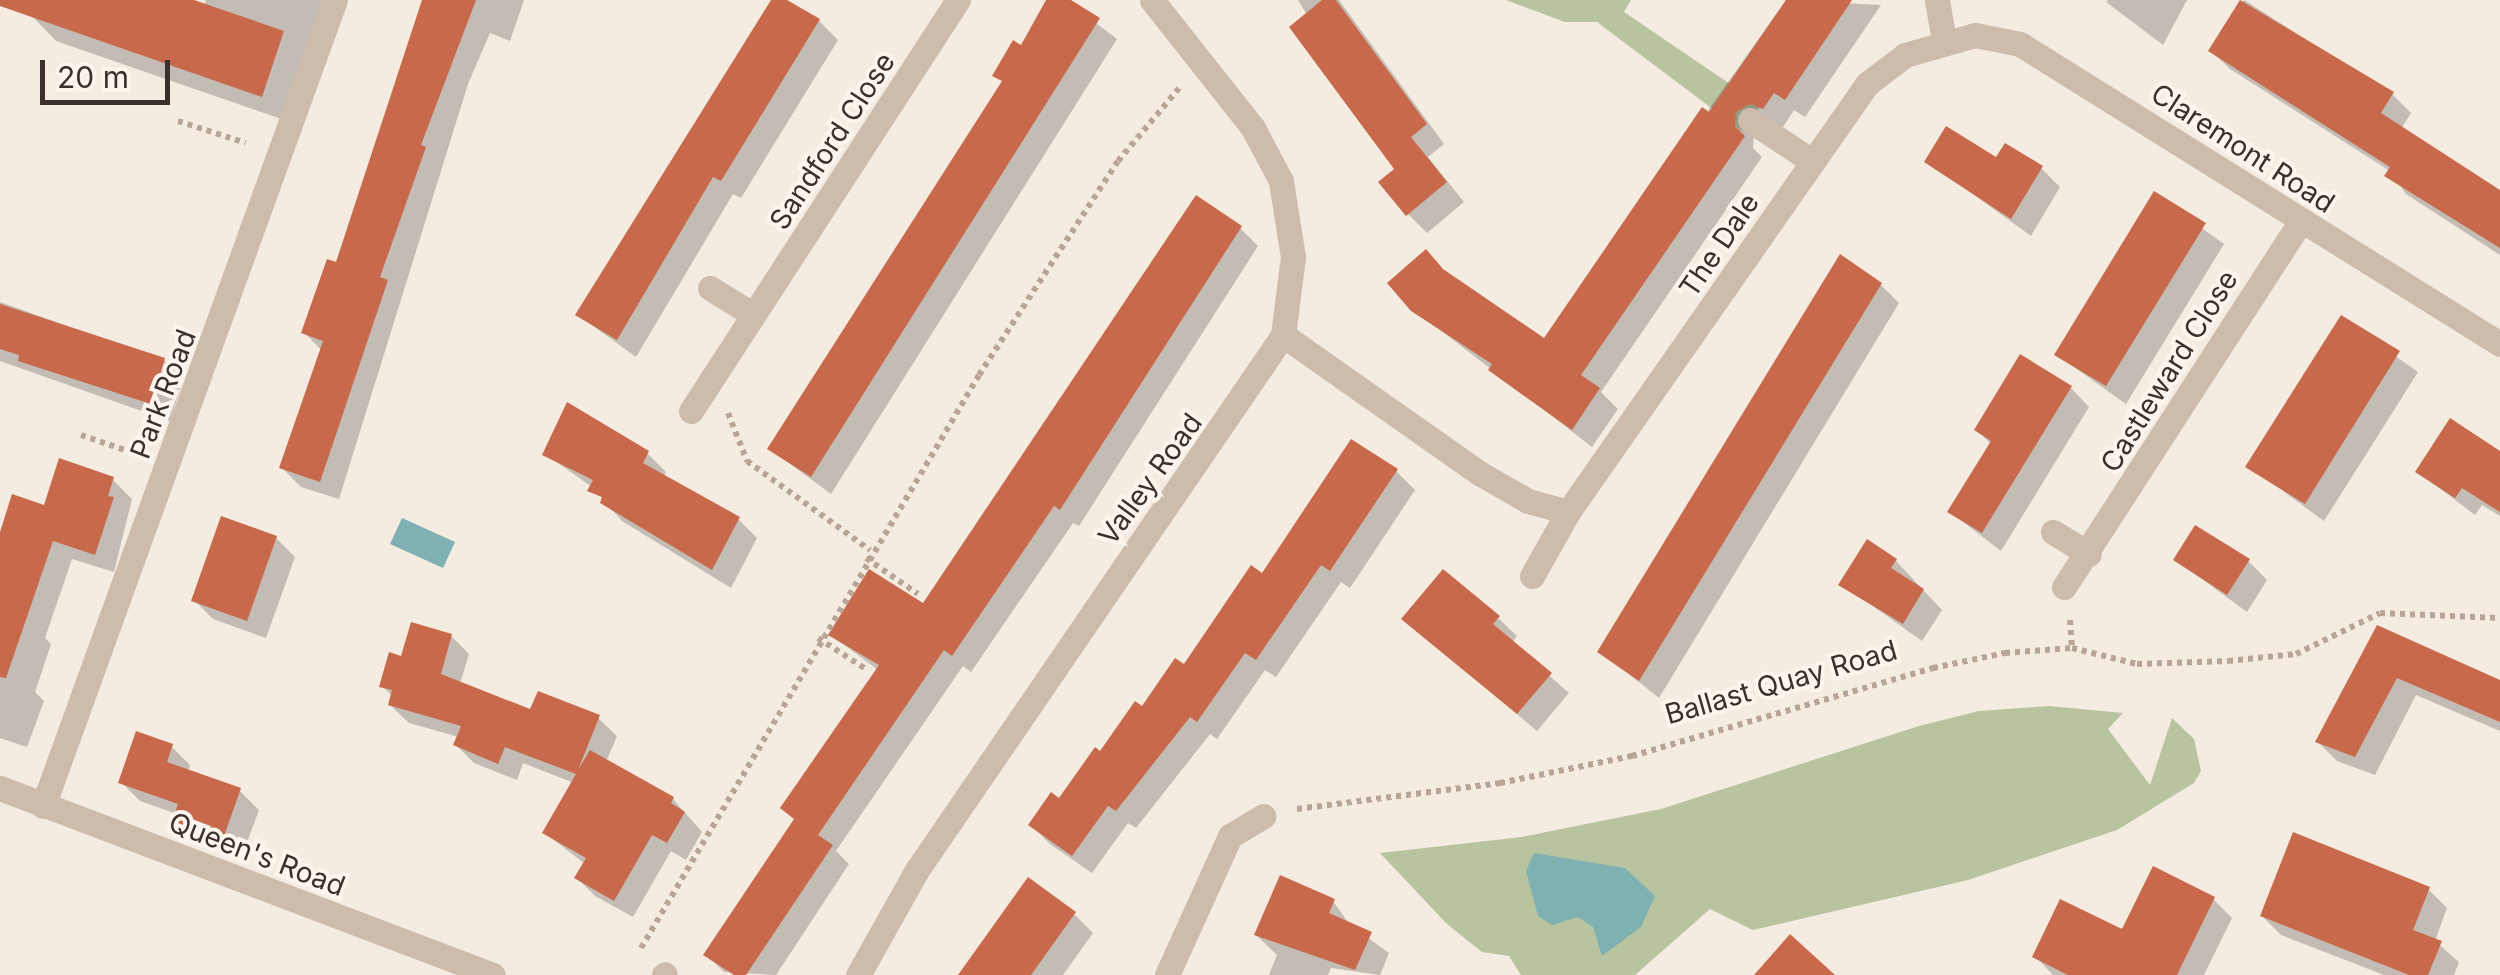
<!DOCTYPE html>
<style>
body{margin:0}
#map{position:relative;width:2500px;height:975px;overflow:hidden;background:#f4ebe1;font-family:Inter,sans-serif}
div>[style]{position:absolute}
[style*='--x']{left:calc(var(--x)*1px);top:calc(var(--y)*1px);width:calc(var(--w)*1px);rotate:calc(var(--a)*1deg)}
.green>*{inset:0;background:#b8c4a0}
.water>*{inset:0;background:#7fb0b2}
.shadow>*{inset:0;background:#0003}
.building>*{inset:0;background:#c8694b}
.path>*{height:6px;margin-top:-3px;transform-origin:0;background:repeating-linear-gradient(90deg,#b9a596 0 5px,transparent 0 10px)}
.lane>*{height:25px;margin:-12.5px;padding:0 12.5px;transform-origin:12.5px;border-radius:12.5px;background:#cdbbac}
.street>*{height:25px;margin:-12.5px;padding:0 12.5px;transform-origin:12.5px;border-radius:12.5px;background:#cdbbac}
span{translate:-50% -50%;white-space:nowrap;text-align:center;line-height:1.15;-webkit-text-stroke:8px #fbf5ee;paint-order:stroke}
.street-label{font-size:28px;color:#3b302b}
.scale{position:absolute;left:40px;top:60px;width:130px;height:45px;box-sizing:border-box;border:5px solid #3b302b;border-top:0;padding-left:12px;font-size:30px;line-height:35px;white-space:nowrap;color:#3b302b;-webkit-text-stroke:8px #fbf5ee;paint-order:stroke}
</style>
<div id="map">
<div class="green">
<div style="clip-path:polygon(1506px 0,1631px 0,1624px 12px,1761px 105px,1742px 131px,1597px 22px,1565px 22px)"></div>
<div style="clip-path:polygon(2049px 706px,2123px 713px,2108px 729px,2150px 785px,2172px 718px,2194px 739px,2201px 771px,2194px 783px,2117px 830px,1968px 880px,1753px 930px,1710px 909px,1635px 975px,1521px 975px,1509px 956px,1482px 952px,1447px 924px,1380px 853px,1522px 837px,1661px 809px,1919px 726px,1979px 711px)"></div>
</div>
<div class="water">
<div style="clip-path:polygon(402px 518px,455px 542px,443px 568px,390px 544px)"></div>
<div style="clip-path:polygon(1534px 853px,1625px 868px,1655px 896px,1641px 927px,1602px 956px,1593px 927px,1578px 917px,1552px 925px,1538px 916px,1526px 871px)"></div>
</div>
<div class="shadow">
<div style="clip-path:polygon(36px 0,187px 0,204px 6px,206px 0,324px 0,287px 121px,56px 41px,31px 15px)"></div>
<div style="clip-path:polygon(424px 0,524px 0,510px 41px,490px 33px,468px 84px,339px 499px,301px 487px,282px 468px,322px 351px,304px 332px,338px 265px)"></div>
<div style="clip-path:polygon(773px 0,819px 21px,838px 40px,741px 198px,733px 194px,636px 357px,578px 315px)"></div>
<div style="clip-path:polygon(1049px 0,1066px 0,1117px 39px,831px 494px,770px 449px,1004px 83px,996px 75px,1022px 48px)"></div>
<div style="clip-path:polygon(1298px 0,1339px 0,1444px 144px,1428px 157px,1464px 202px,1427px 233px,1408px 214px,1398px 169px)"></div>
<div style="clip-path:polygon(1786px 0,1881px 5px,1805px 117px,1794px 110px,1783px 127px,1770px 122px,1754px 131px,1753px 148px,1762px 157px,1601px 392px,1618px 409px,1592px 447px,1413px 309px,1444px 272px,1545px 341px)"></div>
<div style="clip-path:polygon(2187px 0,2163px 45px,2106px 2px,2108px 0)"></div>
<div style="clip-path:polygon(2244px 0,2392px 94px,2411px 113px,2401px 129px,2500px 193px,2500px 255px,2406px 194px,2390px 171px,2230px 69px,2211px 51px)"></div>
<div style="clip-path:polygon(1927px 161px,2041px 168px,2060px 187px,2031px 236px)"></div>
<div style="clip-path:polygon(2155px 195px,2224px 244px,2126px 404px,2057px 355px)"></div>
<div style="clip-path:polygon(1240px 228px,1258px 246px,1079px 526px,1073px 523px,971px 672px,963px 666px,836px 851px,849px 864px,776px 975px,724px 972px,706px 954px,796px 820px,878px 670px,831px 635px,924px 606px)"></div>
<div style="clip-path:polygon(1880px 284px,1899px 303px,1659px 698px,1600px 651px)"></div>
<div style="clip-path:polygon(0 302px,164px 360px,183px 379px,170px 421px,0 361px)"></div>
<div style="clip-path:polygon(2342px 318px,2418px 372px,2324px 521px,2249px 466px)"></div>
<div style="clip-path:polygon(2071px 388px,2089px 407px,2001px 551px,1950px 512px,1991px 444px,1977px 430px)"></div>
<div style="clip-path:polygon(647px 453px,666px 472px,663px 478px,738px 519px,757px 538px,731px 588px,622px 521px,592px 487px,545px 454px)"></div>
<div style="clip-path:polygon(2500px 454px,2500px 516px,2482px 505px,2475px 515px,2418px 472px)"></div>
<div style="clip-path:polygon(1396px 471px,1415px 490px,1350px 588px,1341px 582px,1276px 677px,1265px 670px,1217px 739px,1210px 734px,1136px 828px,1128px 823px,1092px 873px,1050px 844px,1031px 825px,1060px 802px,1263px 576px)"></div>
<div style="clip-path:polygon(113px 480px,132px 499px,114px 572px,72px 559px,45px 638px,51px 644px,35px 692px,44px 701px,27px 747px,0 738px,0 576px,45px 508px)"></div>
<div style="clip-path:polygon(276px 538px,295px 557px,266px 638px,213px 619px,194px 600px)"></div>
<div style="clip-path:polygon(2176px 560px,2248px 561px,2267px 580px,2247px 612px)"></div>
<div style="clip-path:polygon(1896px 561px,1942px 610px,1922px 641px,1842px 584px)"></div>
<div style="clip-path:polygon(1498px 618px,1517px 636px,1512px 643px,1569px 693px,1537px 731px,1405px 619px)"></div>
<div style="clip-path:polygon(2378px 628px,2500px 683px,2500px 731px,2416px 695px,2375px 775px,2337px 761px,2318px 742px)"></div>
<div style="clip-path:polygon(451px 636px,469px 654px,460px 684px,532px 712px,598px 718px,617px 736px,606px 762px,673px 799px,702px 832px,686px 860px,671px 851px,633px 917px,595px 896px,577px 878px,585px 864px,545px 833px,574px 783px,523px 763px,517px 780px,474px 763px,456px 745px,459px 737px,409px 723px,390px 705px,393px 697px,382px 686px,403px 659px)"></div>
<div style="clip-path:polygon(171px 746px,190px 765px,188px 772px,240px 791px,259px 810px,242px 856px,194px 839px,174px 820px,177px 814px,140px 801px,121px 782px)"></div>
<div style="clip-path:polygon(2428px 889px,2447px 908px,2435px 941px,2459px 962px,2454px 975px,2384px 975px,2281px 935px,2262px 916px)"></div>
<div style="clip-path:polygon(2213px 899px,2232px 918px,2204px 975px,2053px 975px,2035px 956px)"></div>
<div style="clip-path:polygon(1333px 901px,1350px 925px,1389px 953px,1380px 975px,1331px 968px,1328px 975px,1269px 975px,1277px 955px,1256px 935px)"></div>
<div style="clip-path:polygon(1074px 914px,1093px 933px,1063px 975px,961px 975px)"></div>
</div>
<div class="building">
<div style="clip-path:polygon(0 0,194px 0,284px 31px,262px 97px,0 6px)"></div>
<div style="clip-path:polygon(422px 0,476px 0,421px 145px,426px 147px,380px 277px,388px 280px,320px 482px,279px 468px,323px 341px,301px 333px,327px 259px,336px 262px)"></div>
<div style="clip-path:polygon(771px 0,787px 0,820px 19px,721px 181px,713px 177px,617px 340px,575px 315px)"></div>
<div style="clip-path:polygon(1046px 0,1071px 0,1100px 18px,811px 477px,767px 449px,1002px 81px,992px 76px,1013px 40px,1021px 45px)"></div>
<div style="clip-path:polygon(1322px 0,1336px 0,1427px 124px,1411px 137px,1447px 182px,1406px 216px,1378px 182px,1394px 169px,1289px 27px)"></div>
<div style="clip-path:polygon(1786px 0,1852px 0,1785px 100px,1774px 93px,1763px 109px,1750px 104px,1736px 112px,1735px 126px,1745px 136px,1581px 375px,1600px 388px,1572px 430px,1488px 370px,1492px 364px,1411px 311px,1387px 283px,1426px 249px,1443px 269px,1544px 338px,1702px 107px,1709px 112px)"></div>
<div style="clip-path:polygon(2240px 0,2394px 92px,2381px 113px,2500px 190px,2500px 248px,2384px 176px,2390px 167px,2208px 51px)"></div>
<div style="clip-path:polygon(1946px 126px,1996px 157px,2005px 143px,2043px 166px,2011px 219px,1924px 162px)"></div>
<div style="clip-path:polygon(2154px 191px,2206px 223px,2106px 386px,2054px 355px)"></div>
<div style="clip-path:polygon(1196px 195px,1242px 226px,1060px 510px,1054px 506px,952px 656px,944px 650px,818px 835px,833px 845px,746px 975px,734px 975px,703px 955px,794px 819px,780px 808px,879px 665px,828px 635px,869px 569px,923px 603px)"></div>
<div style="clip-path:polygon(1840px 254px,1882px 283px,1639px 681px,1597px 652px)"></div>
<div style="clip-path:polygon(0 304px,165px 358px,151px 404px,18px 361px,19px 355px,0 349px)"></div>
<div style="clip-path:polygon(2341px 315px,2400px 351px,2305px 504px,2245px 467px)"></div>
<div style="clip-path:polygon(2020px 354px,2072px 386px,1982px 533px,1947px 512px,1991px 441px,1974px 430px)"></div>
<div style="clip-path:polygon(567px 402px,649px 451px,643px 463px,740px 517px,712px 570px,600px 503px,602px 497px,587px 491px,593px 480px,542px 455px)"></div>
<div style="clip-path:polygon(2450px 418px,2500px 451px,2500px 512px,2462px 488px,2455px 498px,2415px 472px)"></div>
<div style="clip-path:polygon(1351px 439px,1398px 469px,1330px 571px,1321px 565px,1256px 660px,1245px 653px,1197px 722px,1190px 717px,1116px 811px,1108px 806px,1072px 856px,1028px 825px,1051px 792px,1059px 798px,1095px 747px,1100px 751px,1135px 701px,1142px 706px,1175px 658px,1184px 664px,1251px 565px,1262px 573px)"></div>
<div style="clip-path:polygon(59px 458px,114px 477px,108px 496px,114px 497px,95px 555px,53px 541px,6px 678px,0 677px,0 532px,12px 494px,44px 505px)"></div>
<div style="clip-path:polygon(221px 516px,277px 536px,247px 621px,191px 601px)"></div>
<div style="clip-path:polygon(2195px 525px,2250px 559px,2227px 595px,2173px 560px)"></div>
<div style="clip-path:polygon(1867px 539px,1897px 559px,1891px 568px,1924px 589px,1903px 624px,1838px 585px)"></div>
<div style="clip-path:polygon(1443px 569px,1500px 616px,1493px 624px,1552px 673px,1517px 714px,1401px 619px)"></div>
<div style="clip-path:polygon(411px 622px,452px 634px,441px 674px,530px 709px,538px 691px,600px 715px,578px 770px,590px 750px,674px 797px,671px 803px,685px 812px,667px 843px,652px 835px,614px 901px,574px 878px,586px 858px,542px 833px,576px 774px,505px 747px,498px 764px,453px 745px,461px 726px,388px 705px,392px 690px,379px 687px,389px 652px,401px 656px)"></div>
<div style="clip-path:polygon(2377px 625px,2500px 680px,2500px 722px,2397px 678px,2355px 757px,2315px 742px)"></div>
<div style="clip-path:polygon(136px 731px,173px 744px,167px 762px,241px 788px,223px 839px,172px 821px,178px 804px,118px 783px)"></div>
<div style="clip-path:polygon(2293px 832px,2430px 887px,2413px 930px,2442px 941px,2428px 975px,2409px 975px,2260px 916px)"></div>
<div style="clip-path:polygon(2153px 866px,2215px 897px,2177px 975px,2068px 975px,2032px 957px,2060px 899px,2122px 929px)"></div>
<div style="clip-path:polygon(1280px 875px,1335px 899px,1329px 913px,1372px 932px,1355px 970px,1254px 935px)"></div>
<div style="clip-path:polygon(1028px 877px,1076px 912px,1031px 975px,958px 975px)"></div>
<div style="clip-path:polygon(1790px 934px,1835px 975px,1754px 975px)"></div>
</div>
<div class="path">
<div style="--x:178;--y:121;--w:71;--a:17.9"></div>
<div style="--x:728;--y:413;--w:52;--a:68.4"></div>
<div style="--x:747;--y:461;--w:152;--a:35.9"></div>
<div style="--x:81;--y:435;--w:56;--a:18.8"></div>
<div style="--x:866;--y:558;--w:63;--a:34.7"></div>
<div style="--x:2070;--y:620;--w:28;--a:86"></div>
<div style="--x:818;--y:638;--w:57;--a:32.9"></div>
<div style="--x:1297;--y:809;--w:205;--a:-7.3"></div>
<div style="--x:1500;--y:783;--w:135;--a:-11.6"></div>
<div style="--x:1632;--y:756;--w:314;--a:-16.3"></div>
<div style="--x:1933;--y:668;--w:74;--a:-11.8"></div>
<div style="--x:2005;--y:653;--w:67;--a:-4.3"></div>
<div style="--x:2072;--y:648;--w:67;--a:13.8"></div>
<div style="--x:2137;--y:664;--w:91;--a:-1.9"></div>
<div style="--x:2228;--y:661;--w:68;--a:-5.9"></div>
<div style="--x:2296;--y:654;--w:93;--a:-26"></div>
<div style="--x:2380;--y:613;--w:120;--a:2.4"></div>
<div style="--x:641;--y:948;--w:665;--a:-59.46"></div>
<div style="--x:979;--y:375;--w:255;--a:-57"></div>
<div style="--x:1118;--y:161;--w:97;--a:-50"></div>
</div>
<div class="lane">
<div style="--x:1750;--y:120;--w:72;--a:33.7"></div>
<div style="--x:1167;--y:975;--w:153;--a:-65.6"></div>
<div style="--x:1230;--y:836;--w:39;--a:-31"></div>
</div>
<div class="street">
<div style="--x:1937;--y:0;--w:42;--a:80.3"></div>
<div style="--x:710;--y:288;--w:49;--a:31.8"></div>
<div style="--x:1283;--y:335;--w:242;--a:35.1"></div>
<div style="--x:1481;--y:474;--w:54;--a:29.9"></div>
<div style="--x:1528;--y:501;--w:41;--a:15.4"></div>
<div style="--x:1568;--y:512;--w:522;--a:-55.06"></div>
<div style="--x:1867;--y:84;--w:48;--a:-37.3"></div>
<div style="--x:1905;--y:55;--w:73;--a:-15.9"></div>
<div style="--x:1975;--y:35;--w:46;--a:11.3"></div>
<div style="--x:2020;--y:44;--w:566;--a:32.01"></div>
<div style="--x:691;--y:411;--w:490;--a:-57"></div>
<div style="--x:2053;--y:532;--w:42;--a:31.4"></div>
<div style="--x:1532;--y:576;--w:73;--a:-60.6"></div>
<div style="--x:2064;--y:587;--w:437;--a:-57.1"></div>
<div style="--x:0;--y:788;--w:527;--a:20.77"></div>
<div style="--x:43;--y:806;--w:857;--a:-70.09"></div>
<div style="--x:664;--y:975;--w:1;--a:-45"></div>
<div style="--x:858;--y:975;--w:120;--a:-60.7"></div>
<div style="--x:917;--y:870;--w:648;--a:-55.62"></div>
<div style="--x:1283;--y:335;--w:79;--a:-82.7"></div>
<div style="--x:1293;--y:257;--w:77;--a:-99"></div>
<div style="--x:1281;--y:181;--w:60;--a:-117.8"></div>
<div style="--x:1253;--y:128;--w:163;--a:-128.3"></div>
</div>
<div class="street-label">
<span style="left:832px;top:141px;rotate:-57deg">Sandford Close</span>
<span style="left:2243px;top:148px;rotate:33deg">Claremont Road</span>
<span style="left:1719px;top:245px;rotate:-56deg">The Dale</span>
<span style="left:2169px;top:371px;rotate:-58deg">Castleward Close</span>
<span style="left:163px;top:394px;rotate:-69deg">Park Road</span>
<span style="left:1150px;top:479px;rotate:-54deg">Valley Road</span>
<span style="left:1781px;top:682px;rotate:-16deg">Ballast Quay Road</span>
<span style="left:257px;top:854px;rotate:21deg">Queen's Road</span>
</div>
<div class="scale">20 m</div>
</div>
